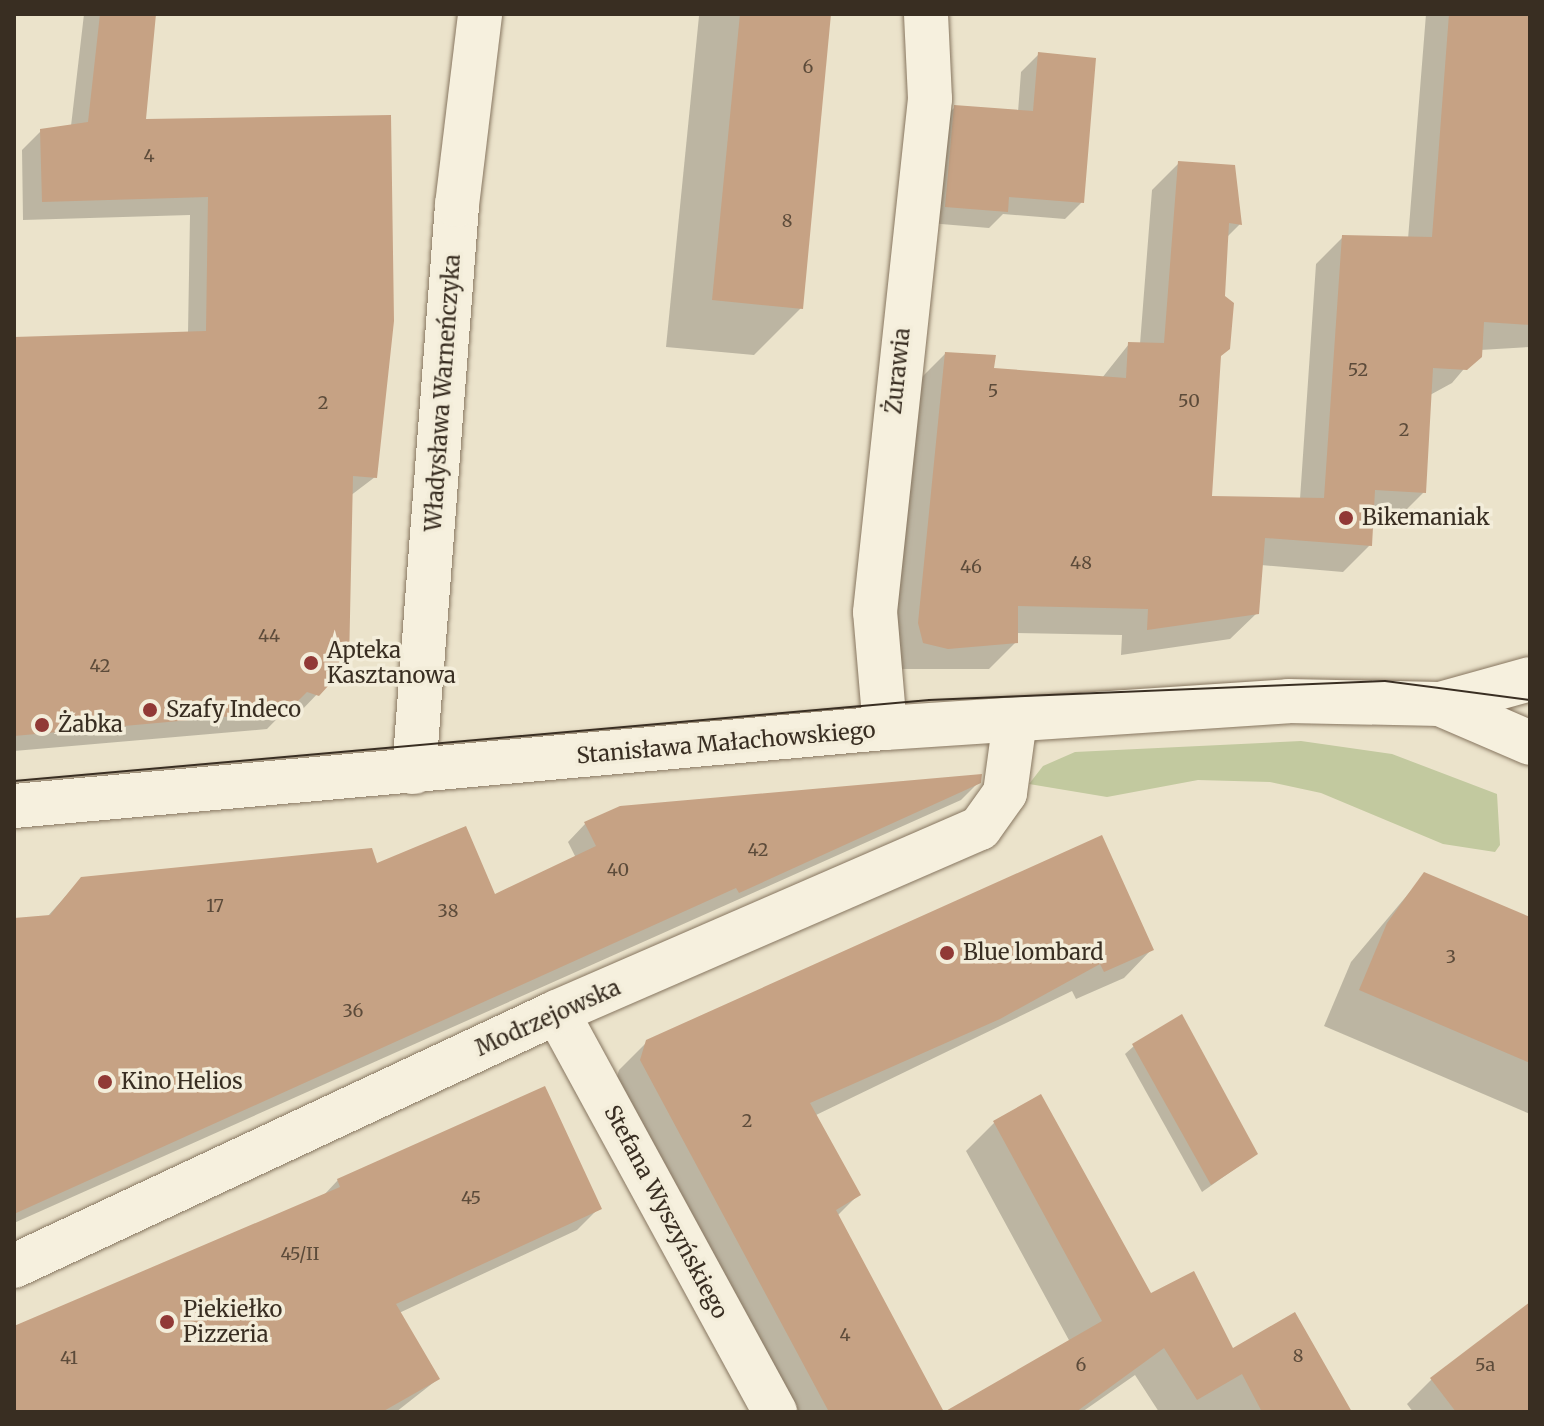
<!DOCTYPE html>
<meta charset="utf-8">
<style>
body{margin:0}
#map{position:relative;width:1544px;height:1426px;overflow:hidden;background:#ebe3cb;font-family:Merriweather,serif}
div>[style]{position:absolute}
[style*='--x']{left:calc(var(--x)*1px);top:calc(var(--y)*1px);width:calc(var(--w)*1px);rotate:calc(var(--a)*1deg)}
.green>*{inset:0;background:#c2c99f}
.shadow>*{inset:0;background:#0003}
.building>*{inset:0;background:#c6a284}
.roads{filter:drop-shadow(0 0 2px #877660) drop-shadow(0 0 2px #877660)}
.minor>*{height:44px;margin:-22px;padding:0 22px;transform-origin:22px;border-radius:22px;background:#f6f0de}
.tram>*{height:2px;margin:-1px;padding:0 1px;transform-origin:1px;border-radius:1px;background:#392e22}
.dots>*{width:22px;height:22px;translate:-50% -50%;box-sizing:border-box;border:4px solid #f3edda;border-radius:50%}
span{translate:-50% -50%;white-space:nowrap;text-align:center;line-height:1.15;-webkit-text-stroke:7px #f3edda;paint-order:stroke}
.number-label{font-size:18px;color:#5c4b3a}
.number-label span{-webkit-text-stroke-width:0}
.street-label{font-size:22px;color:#392e22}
.poi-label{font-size:22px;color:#392e22}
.left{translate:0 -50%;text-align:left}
.frame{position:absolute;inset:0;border:16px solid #392e22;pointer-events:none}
</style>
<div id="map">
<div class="green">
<div style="clip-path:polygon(1301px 741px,1392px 754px,1497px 794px,1500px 845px,1495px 852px,1443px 844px,1321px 793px,1270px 782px,1198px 780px,1107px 797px,1029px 784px,1043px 766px,1075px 752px)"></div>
</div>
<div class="shadow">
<div style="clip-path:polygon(84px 14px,154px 14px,143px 121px,390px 117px,375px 477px,350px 496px,347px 663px,298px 714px,290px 711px,312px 683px,267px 729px,14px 751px,14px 339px,188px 333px,190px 215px,23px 220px,22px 150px,41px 131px,71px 126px)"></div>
<div style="clip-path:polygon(829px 14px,801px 308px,754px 355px,666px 347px,699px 16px)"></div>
<div style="clip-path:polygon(1426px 14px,1530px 14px,1530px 347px,1480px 350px,1452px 383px,1430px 395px,1424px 492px,1398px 518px,1371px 517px,1370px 545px,1343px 572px,1261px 565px,1257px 613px,1230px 639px,1121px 655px,1122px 635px,1016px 633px,1016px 642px,989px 669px,897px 669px,892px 651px,919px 380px,945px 354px,992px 369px,1102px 378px,1129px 344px,1140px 344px,1152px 190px,1179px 163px,1240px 224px,1226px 238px,1209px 498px,1300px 499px,1316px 264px,1343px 237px,1408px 239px)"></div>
<div style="clip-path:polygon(1038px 55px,1082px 202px,1065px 219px,1003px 214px,989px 228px,929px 223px,938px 124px,955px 107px,1018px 112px,1021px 72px)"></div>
<div style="clip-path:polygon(979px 782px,961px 800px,14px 1223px,14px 920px,47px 917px,82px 878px,376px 866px,494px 896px,576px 858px,568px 842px,585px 824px)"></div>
<div style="clip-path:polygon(1425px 874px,1530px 919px,1530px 1114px,1324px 1026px,1351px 962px)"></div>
<div style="clip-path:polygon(1152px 949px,1124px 978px,1076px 999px,1072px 991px,814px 1116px,858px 1195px,837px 1216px,942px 1412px,786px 1412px,613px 1089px,619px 1070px,648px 1041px)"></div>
<div style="clip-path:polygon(1134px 1046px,1256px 1154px,1202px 1192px,1125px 1054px)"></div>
<div style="clip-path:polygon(1040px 1097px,1151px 1296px,1232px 1351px,1349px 1412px,1159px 1412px,1135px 1375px,1082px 1412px,947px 1412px,1070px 1342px,966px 1151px,994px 1123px)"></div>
<div style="clip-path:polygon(338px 1180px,599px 1208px,577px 1230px,399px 1313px,438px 1379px,396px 1412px,14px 1412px,14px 1328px,323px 1196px)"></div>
<div style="clip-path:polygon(1530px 1305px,1530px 1412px,1413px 1412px,1407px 1404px,1432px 1379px)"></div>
</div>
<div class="building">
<div style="clip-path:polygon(100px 14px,156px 14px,146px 119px,391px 115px,394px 321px,377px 478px,353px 476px,349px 663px,319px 696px,307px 692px,288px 711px,14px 736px,14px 337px,206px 331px,208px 197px,42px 202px,40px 129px,88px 122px)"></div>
<div style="clip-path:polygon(740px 14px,831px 14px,803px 309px,712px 300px)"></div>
<div style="clip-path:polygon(1449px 14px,1530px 14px,1530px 325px,1484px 322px,1482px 357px,1467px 370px,1433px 368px,1426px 493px,1375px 490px,1372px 546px,1265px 538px,1259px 614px,1147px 630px,1148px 609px,1018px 606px,1018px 643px,948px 649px,923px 643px,918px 623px,945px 352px,996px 355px,994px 368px,1126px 378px,1128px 342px,1164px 343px,1178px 161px,1235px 165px,1242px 225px,1229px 223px,1225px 296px,1234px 303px,1230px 349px,1221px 356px,1212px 496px,1324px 498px,1342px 235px,1432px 237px)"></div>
<div style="clip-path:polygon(1038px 52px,1096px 58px,1084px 203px,1009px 197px,1008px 212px,945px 207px,954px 105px,1033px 111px)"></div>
<div style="clip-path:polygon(982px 774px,981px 783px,739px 893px,736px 888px,14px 1214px,14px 918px,50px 915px,81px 877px,372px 848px,377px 863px,466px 826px,495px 894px,596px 846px,584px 822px,620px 806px)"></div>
<div style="clip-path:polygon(1102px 835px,1154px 950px,1104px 972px,1100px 964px,1000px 1019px,810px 1103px,861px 1195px,836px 1210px,944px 1412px,1102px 1321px,993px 1121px,1041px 1094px,1151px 1293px,1194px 1271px,1233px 1348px,1295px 1312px,1352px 1412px,1262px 1412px,1242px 1374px,1197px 1400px,1164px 1348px,1076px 1412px,829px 1412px,640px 1060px,646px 1040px)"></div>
<div style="clip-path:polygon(1424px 872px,1530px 917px,1530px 1063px,1359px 990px,1387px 923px)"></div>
<div style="clip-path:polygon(1182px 1014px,1258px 1154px,1211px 1185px,1132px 1044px)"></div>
<div style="clip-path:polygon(545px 1086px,602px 1209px,396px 1304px,440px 1379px,382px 1412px,14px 1412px,14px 1326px,340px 1187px,337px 1179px)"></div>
<div style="clip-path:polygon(1530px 1302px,1530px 1412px,1456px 1412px,1430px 1378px)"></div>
</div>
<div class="roads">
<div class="minor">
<div style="--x:1440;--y:704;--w:93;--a:-15.5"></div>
<div style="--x:885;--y:728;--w:116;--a:-94.9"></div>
<div style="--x:875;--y:612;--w:516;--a:-83.88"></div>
<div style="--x:930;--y:99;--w:85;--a:-92.7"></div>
<div style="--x:414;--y:772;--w:569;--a:-85.66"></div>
<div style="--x:457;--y:205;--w:192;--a:-83.1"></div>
<div style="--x:14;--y:806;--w:874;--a:-5.12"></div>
<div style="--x:885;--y:728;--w:404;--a:-3.8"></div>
<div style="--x:1288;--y:701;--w:152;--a:1.1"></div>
<div style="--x:1440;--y:704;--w:98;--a:23.4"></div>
<div style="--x:557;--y:1012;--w:456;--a:61.4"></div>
<div style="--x:14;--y:1266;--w:599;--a:-25.07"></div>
<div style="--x:557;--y:1012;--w:461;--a:-23.5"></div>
<div style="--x:980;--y:828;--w:43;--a:-54.5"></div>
<div style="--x:1005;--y:793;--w:74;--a:-82.2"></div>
</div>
</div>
<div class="tram">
<div style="--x:14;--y:781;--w:919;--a:-5.06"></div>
<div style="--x:929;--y:700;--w:456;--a:-2.4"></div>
<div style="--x:1385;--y:681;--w:146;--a:7.5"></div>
</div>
<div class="dots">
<div style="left:1346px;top:518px;background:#913936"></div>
<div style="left:311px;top:663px;background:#913936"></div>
<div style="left:150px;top:710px;background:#913936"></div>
<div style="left:42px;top:725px;background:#913936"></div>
<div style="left:947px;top:953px;background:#913936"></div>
<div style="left:105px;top:1082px;background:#913936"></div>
<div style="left:167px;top:1322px;background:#913936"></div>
</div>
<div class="number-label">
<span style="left:808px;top:67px">6</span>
<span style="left:149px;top:156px">4</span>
<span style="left:787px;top:221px">8</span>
<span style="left:1358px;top:370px">52</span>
<span style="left:993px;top:391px">5</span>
<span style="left:1189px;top:401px">50</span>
<span style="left:323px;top:403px">2</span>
<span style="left:1404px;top:430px">2</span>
<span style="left:1081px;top:563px">48</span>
<span style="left:971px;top:567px">46</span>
<span style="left:269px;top:636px">44</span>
<span style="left:100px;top:666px">42</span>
<span style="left:758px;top:850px">42</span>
<span style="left:618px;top:870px">40</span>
<span style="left:215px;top:906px">17</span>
<span style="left:448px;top:911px">38</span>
<span style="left:1451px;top:957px">3</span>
<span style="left:353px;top:1011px">36</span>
<span style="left:747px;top:1121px">2</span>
<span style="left:471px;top:1198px">45</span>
<span style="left:300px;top:1254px">45/II</span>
<span style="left:845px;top:1335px">4</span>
<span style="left:1298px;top:1356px">8</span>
<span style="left:69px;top:1358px">41</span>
<span style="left:1081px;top:1365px">6</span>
<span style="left:1485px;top:1365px">5a</span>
</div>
<div class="street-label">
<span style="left:898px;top:371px;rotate:-84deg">Żurawia</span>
<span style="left:443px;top:393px;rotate:-86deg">Władysława Warneńczyka</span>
<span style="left:726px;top:743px;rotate:-5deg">Stanisława Małachowskiego</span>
<span style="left:548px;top:1018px;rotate:-24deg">Modrzejowska</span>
<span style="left:666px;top:1212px;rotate:62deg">Stefana Wyszyńskiego</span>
</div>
<div class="poi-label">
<span class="left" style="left:1362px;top:518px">Bikemaniak</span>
<span class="left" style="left:327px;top:663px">Apteka<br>Kasztanowa</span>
<span class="left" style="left:166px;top:710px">Szafy Indeco</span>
<span class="left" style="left:58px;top:725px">Żabka</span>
<span class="left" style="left:963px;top:953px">Blue lombard</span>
<span class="left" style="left:121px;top:1082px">Kino Helios</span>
<span class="left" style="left:183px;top:1322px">Piekiełko<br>Pizzeria</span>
</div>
<div class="frame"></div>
</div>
